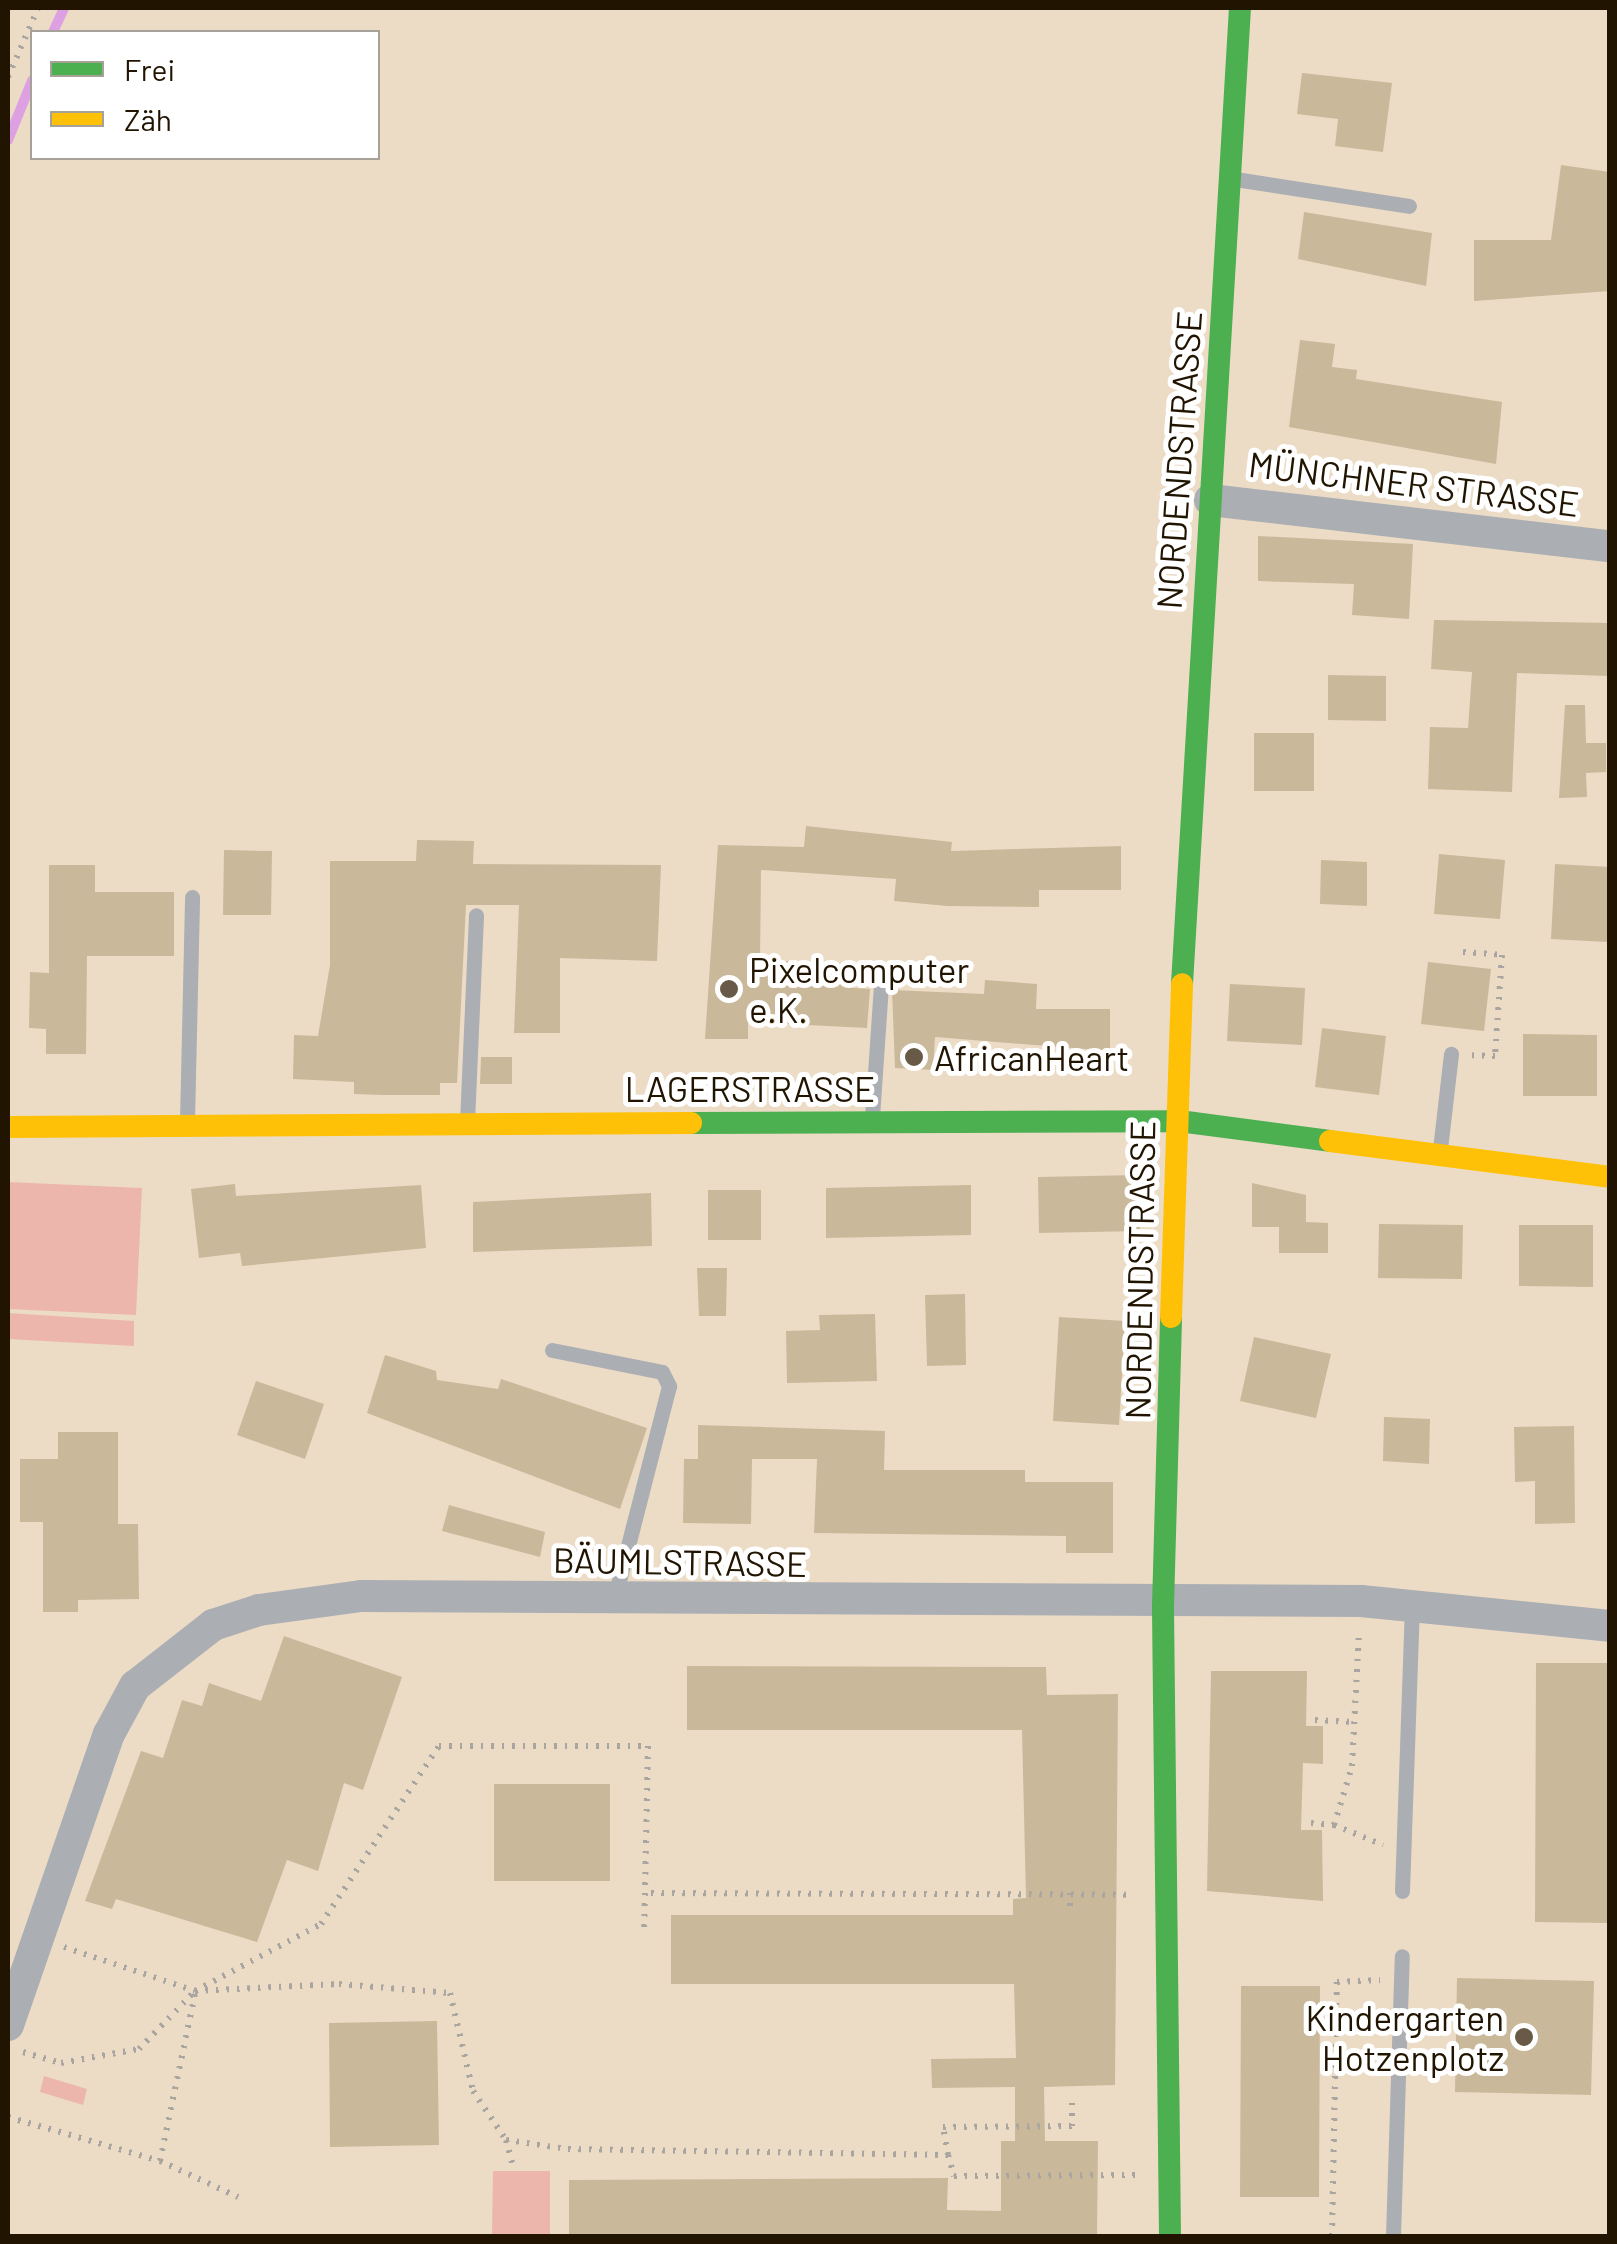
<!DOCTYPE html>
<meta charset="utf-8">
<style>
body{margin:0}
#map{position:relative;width:1617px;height:2244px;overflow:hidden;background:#ecdcc6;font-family:Barlow,sans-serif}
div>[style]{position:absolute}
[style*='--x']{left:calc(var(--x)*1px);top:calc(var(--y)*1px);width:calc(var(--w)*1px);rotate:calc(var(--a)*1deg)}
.green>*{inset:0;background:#edb6ad}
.stream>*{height:10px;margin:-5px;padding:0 5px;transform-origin:5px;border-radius:5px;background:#dda0e3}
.building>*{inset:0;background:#cab89a}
.path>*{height:6px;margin-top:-3px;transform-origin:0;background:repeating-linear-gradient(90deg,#a9a5a1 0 2.5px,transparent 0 10.5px)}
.lane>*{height:15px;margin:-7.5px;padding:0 7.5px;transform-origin:7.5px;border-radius:7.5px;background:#abaeb3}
.street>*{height:32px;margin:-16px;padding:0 16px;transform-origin:16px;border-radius:16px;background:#abaeb3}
.fast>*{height:22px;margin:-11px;padding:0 11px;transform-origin:11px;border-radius:11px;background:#4caf50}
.slow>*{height:22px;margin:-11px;padding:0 11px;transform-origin:11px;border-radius:11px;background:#ffc107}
.dots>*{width:28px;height:28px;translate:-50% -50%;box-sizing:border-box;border:5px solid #fff;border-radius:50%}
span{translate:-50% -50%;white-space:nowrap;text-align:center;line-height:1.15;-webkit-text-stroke:10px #fff;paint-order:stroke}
.street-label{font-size:35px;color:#211401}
.poi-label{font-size:35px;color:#211401}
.left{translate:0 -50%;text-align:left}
.right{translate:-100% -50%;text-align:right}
.frame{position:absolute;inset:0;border:10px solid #211401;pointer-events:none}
.legend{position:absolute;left:30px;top:30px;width:350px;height:130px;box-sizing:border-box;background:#fff;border:2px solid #a6a199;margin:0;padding:12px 18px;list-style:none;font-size:30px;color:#211401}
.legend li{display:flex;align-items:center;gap:20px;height:50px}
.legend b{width:50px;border:2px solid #a6a199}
</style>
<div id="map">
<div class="green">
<div style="clip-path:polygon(8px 1182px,142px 1188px,136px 1315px,8px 1309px)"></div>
<div style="clip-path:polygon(8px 1313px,134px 1321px,134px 1346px,8px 1339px)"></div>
<div style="clip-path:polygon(44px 2076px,87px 2089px,83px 2105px,40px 2092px)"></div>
<div style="clip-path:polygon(493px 2171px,550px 2171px,550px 2236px,492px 2236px)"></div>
</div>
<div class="stream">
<div style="--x:53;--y:32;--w:26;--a:-65"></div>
<div style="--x:8;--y:140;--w:64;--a:-67.9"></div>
</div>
<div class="building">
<div style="clip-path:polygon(1302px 73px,1392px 83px,1383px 152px,1335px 146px,1338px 119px,1297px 114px)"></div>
<div style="clip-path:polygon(1561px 165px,1610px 172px,1610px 291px,1474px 301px,1474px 240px,1551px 240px)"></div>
<div style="clip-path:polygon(1304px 212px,1432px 233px,1426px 286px,1298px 259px)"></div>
<div style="clip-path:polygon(1300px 340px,1335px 344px,1332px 367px,1357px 370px,1356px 379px,1502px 402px,1496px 464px,1289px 427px)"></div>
<div style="clip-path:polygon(1258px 536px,1413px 544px,1409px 619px,1352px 615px,1354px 584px,1258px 581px)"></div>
<div style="clip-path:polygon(1434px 620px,1610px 623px,1610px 676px,1517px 673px,1512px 792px,1428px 789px,1430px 727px,1468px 728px,1472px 672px,1431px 669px)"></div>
<div style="clip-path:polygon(1328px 675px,1386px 676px,1386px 721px,1328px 720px)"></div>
<div style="clip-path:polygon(1565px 705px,1585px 705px,1586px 743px,1606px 743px,1606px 772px,1586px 773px,1587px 797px,1559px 798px)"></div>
<div style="clip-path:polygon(1254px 733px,1314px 733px,1314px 791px,1254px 791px)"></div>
<div style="clip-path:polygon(806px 826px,952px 842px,951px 851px,1121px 846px,1121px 890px,1039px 890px,1039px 907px,947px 906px,894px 901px,896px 879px,761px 870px,760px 960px,855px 964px,854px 988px,870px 989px,867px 1028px,748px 1022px,748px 1039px,705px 1039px,718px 845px,804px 847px)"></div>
<div style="clip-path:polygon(417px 840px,474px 841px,473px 864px,661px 865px,657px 961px,560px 958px,560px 1033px,514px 1033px,519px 905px,466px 905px,457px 1083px,440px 1083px,440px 1095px,383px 1095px,354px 1094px,354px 1082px,293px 1079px,294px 1035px,318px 1036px,330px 965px,330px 861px,416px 861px)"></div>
<div style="clip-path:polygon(224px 850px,272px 851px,271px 915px,223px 915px)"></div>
<div style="clip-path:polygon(1439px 854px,1505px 860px,1500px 919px,1434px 914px)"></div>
<div style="clip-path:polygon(1321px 860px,1367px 862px,1367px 906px,1320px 904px)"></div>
<div style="clip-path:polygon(1555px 864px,1610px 867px,1607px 942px,1551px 939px)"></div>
<div style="clip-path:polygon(49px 865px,95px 865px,95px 892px,174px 892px,174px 956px,87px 956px,86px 1054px,46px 1054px,46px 1029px,29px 1028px,30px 972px,49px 973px)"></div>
<div style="clip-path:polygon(1428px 962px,1491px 969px,1484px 1031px,1421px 1024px)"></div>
<div style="clip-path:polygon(985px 980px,1037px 984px,1036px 1009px,1110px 1009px,1110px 1051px,935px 1037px,933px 1070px,895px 1068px,892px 990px,984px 994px)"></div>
<div style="clip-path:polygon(1230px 984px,1305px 988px,1302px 1045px,1227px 1041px)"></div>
<div style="clip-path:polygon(1322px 1028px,1386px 1036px,1379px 1095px,1315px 1087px)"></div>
<div style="clip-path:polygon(1523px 1034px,1597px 1035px,1597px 1096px,1523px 1096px)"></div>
<div style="clip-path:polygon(481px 1057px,512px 1057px,512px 1084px,480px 1084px)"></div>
<div style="clip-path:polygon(1138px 1175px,1140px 1231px,1039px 1233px,1038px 1177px)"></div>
<div style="clip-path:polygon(1252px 1183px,1306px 1195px,1306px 1222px,1328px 1223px,1328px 1253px,1279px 1253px,1279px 1227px,1252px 1227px)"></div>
<div style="clip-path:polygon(235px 1184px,236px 1196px,421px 1185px,426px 1248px,242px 1266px,240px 1253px,199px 1258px,191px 1189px)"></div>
<div style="clip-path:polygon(971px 1185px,971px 1235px,826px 1238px,826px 1188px)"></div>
<div style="clip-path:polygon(708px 1190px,761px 1190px,761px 1240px,708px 1240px)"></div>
<div style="clip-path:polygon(651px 1193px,652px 1246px,473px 1252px,473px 1202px)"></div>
<div style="clip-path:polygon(1379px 1224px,1463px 1225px,1462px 1279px,1378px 1278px)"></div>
<div style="clip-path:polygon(1519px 1225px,1593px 1225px,1593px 1287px,1519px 1286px)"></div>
<div style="clip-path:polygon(697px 1268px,727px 1268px,726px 1316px,699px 1316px)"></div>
<div style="clip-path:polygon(965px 1294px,966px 1365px,927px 1366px,925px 1295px)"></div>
<div style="clip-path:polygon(875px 1314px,877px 1381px,787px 1383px,786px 1331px,820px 1330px,819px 1315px)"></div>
<div style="clip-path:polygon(1059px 1317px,1125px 1321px,1119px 1425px,1053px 1421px)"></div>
<div style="clip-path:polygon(1254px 1337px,1331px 1354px,1316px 1418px,1240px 1401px)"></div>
<div style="clip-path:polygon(385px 1355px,436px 1371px,437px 1380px,498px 1389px,501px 1379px,647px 1428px,620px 1509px,367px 1413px)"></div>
<div style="clip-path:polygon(256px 1381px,324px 1404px,305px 1459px,237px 1435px)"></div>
<div style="clip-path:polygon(1384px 1417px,1430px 1419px,1429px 1464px,1383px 1461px)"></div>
<div style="clip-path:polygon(698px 1425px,885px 1431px,884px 1470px,1025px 1470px,1025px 1482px,1113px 1482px,1113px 1553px,1066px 1553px,1066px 1536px,814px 1533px,817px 1459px,752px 1459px,751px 1524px,683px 1523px,684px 1459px,698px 1459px)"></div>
<div style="clip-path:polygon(1574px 1426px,1575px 1523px,1535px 1524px,1535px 1481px,1515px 1482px,1514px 1427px)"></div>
<div style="clip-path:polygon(58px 1432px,118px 1432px,118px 1524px,138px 1524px,139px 1599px,78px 1600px,78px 1612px,43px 1612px,43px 1522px,20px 1522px,20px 1459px,58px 1459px)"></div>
<div style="clip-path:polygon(449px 1505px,545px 1532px,540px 1557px,442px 1531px)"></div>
<div style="clip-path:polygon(284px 1636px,402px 1677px,363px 1790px,344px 1783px,318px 1871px,287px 1860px,257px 1942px,116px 1899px,112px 1909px,85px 1901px,141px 1751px,163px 1758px,182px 1700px,202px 1706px,209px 1683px,261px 1701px)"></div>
<div style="clip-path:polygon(1536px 1663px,1610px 1663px,1610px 1923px,1535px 1922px)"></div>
<div style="clip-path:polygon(687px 1666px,1046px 1667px,1047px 1695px,1118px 1694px,1115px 2085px,1044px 2087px,1045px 2141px,1098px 2141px,1097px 2236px,569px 2236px,569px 2180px,948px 2178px,947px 2210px,1001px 2211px,1001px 2141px,1015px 2141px,1015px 2087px,932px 2088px,931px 2059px,1016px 2058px,1014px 1984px,671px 1984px,671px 1915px,1013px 1915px,1013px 1899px,1026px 1898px,1022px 1730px,687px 1730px)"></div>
<div style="clip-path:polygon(1211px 1671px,1307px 1671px,1306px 1726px,1323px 1726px,1323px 1764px,1303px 1763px,1301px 1830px,1322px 1830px,1323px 1901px,1207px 1891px)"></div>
<div style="clip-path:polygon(494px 1784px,610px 1784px,610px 1881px,494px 1881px)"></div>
<div style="clip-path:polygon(1457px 1978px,1594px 1981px,1591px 2095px,1455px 2092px)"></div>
<div style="clip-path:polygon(1241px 1986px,1320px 1986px,1319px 2197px,1240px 2197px)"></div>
<div style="clip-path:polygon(437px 2021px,439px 2145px,330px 2147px,329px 2023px)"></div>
</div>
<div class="path">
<div style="--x:8;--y:77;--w:75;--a:-66.5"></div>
<div style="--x:1463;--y:952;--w:39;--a:4"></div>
<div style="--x:1502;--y:955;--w:101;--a:94"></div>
<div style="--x:1495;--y:1056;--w:23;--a:-178"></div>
<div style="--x:1315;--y:1720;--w:39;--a:3"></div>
<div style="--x:1311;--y:1823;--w:23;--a:5"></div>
<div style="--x:1334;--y:1825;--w:62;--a:-73"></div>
<div style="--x:1352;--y:1766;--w:133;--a:-87"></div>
<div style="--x:1334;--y:1825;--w:53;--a:22.2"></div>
<div style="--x:651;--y:1893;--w:480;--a:0.2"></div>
<div style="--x:1070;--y:1893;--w:18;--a:90"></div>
<div style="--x:64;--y:1947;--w:138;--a:18.6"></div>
<div style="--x:195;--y:1991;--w:144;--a:-2.8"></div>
<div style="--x:339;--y:1984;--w:111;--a:4.6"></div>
<div style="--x:450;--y:1993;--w:101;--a:76.8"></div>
<div style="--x:473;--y:2091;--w:59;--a:56"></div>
<div style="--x:506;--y:2140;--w:63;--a:8.3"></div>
<div style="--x:568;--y:2149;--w:380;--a:0.9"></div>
<div style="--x:948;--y:2155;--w:22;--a:74"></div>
<div style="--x:954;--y:2176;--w:181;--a:-0.3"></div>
<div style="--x:23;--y:2052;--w:40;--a:16"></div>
<div style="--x:61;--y:2063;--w:79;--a:-10.2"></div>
<div style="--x:139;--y:2049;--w:81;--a:-46"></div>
<div style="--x:195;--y:1991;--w:143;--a:-28"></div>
<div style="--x:321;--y:1924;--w:214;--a:-56.5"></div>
<div style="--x:439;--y:1746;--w:209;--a:0"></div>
<div style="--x:648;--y:1746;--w:185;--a:91.2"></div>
<div style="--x:8;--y:2117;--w:158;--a:16.1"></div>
<div style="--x:160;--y:2161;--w:86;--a:24.8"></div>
<div style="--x:506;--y:2140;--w:24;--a:75"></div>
<div style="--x:948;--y:2155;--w:28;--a:-100"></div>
<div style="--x:943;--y:2127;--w:129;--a:-0.4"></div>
<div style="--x:1072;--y:2126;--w:23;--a:-90"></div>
<div style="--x:160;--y:2161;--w:172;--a:-78.2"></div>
<div style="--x:1332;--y:2236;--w:254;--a:-88.9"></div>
<div style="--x:1337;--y:1982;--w:43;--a:-2.7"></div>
</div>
<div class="lane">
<div style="--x:1235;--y:179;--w:176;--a:8.8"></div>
<div style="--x:872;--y:1117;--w:131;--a:-86.1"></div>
<div style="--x:187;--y:1121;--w:224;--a:-88.7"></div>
<div style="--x:467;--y:1122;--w:207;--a:-87.5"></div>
<div style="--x:1440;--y:1149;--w:96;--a:-83.4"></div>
<div style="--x:552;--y:1350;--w:112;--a:11.3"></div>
<div style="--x:662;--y:1372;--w:16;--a:63"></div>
<div style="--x:669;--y:1386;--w:218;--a:104.4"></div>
<div style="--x:1402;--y:1891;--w:285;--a:-88"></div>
<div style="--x:1393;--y:2236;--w:280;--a:-88.2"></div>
</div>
<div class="street">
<div style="--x:1210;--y:500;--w:403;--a:6.6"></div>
<div style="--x:8;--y:2025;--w:308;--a:-70.9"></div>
<div style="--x:109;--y:1734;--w:55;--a:-61.6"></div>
<div style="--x:135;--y:1686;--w:99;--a:-38"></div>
<div style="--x:213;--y:1625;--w:48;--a:-18.1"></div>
<div style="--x:259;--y:1610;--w:103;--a:-7.8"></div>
<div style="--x:361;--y:1596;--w:1000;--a:0.29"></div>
<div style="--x:1361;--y:1601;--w:250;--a:5.7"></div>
</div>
<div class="fast">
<div style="--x:1182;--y:984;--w:978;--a:-86.6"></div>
<div style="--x:691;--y:1123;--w:488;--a:-0.2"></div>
<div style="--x:1179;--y:1121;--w:152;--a:7.5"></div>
<div style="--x:1170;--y:2236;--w:630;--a:-90.64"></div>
<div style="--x:1163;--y:1606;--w:289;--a:-88.4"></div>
</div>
<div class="slow">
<div style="--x:8;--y:1127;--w:683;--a:-0.34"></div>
<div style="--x:1330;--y:1141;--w:282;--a:7.3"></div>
<div style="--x:1171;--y:1317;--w:333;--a:-88.1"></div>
</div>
<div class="dots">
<div style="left:729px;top:989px;background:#685a46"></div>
<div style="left:914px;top:1057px;background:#685a46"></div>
<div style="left:1524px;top:2037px;background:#685a46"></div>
</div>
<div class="street-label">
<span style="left:1178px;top:460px;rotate:-86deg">NORDENDSTRASSE</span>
<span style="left:1414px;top:483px;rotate:7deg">MÜNCHNER STRASSE</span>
<span style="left:750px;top:1088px">LAGERSTRASSE</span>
<span style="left:1139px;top:1270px;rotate:-89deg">NORDENDSTRASSE</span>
<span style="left:680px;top:1561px;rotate:1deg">BÄUMLSTRASSE</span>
</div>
<div class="poi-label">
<span class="left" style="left:749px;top:989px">Pixelcomputer<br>e.K.</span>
<span class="left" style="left:934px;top:1057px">AfricanHeart</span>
<span class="right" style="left:1504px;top:2037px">Kindergarten<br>Hotzenplotz</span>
</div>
<div class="frame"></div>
<ul class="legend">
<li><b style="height:12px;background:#4caf50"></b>Frei</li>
<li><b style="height:12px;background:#ffc107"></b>Zäh</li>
</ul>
</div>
